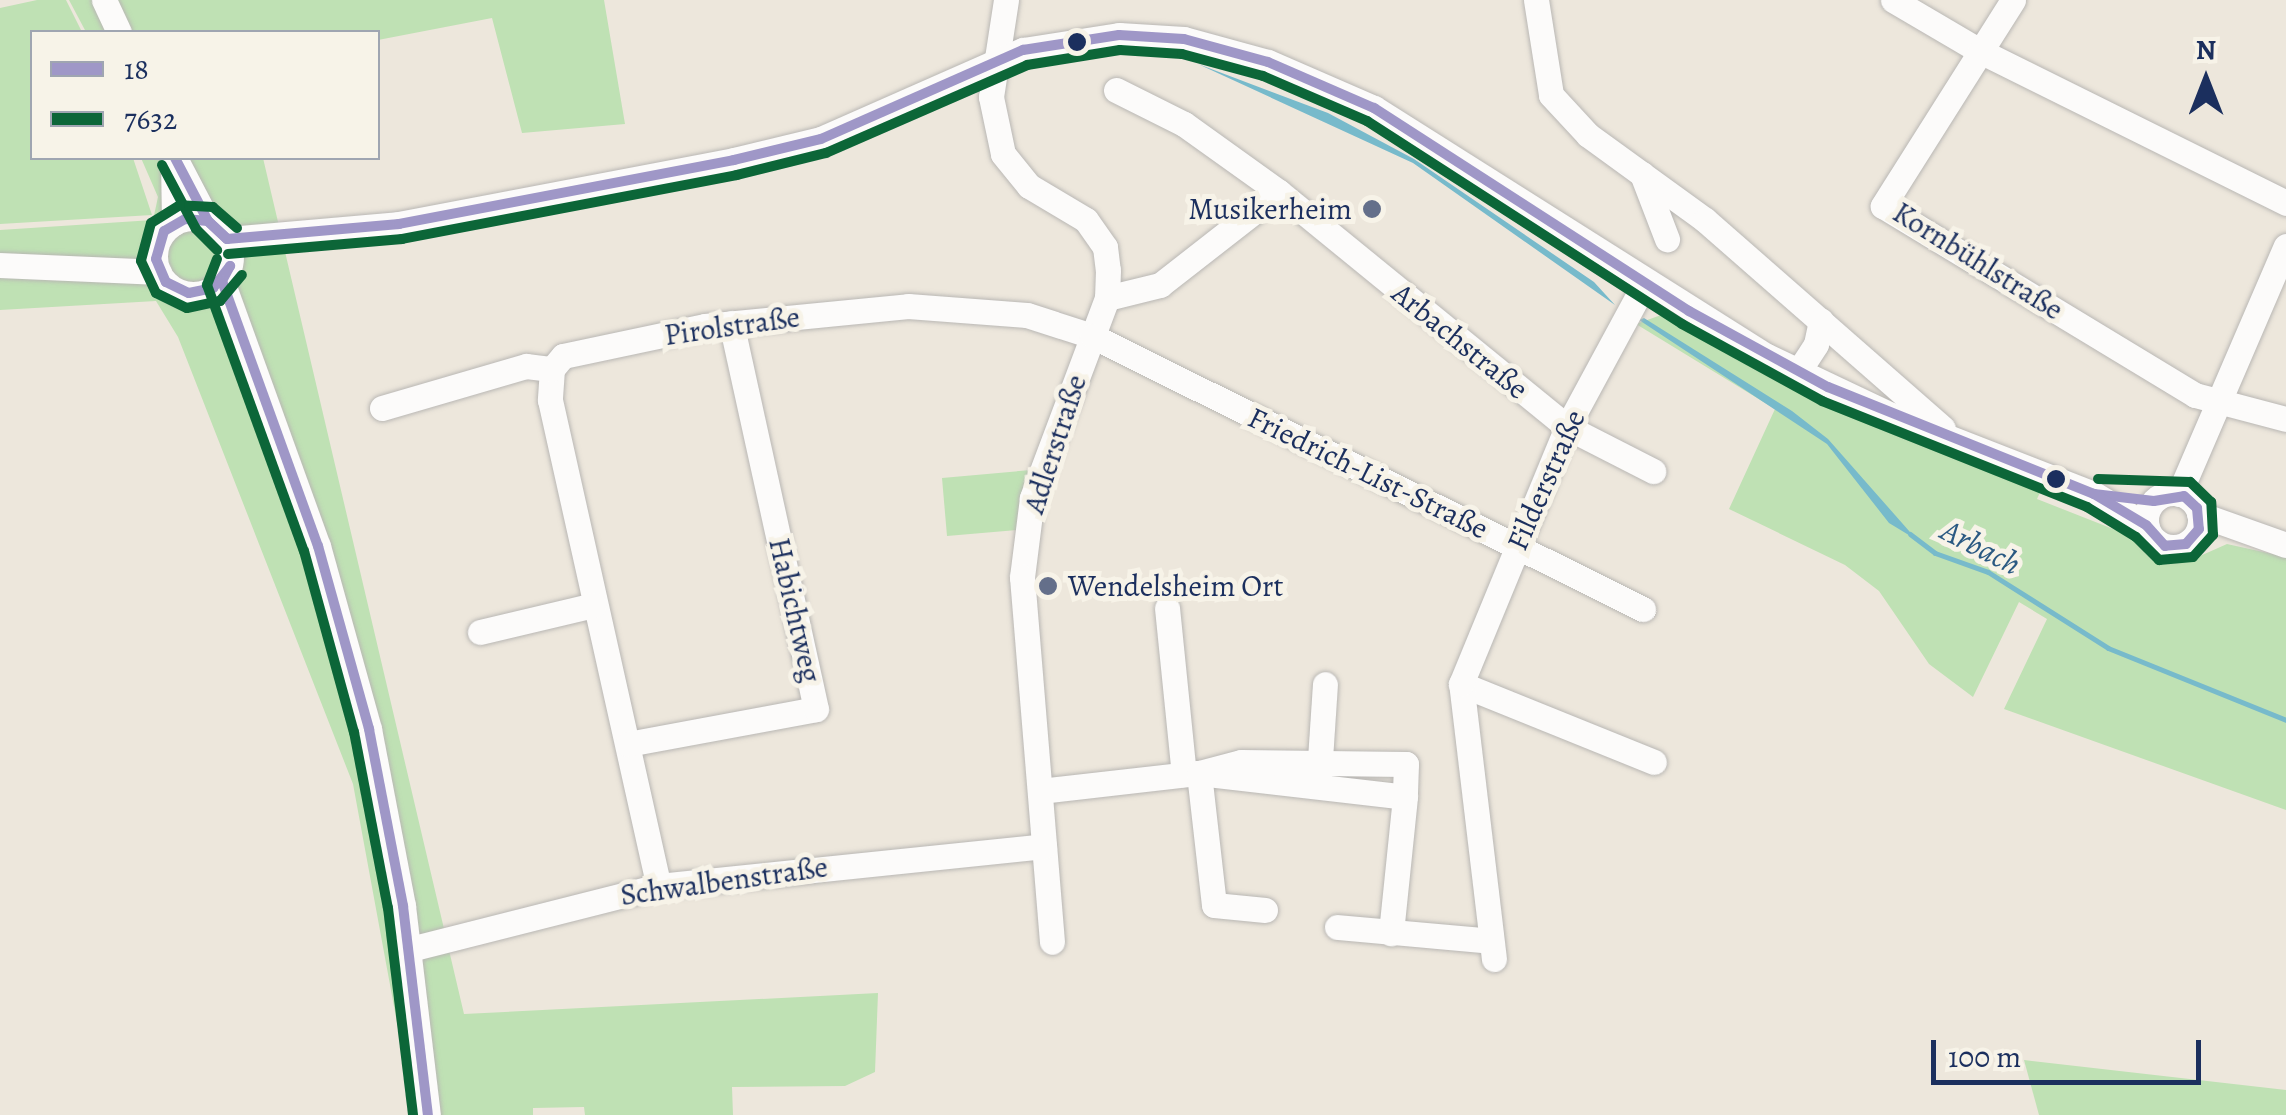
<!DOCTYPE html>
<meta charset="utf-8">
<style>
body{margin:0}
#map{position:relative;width:2286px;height:1115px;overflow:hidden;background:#ede7dc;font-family:Alegreya,serif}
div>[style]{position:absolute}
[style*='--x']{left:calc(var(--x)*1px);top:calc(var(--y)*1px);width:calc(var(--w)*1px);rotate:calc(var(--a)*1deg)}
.green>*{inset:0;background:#bfe1b4}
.water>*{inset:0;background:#77bacb}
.stream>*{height:5px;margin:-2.5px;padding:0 2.5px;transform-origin:2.5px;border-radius:2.5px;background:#77bacb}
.roads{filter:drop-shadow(0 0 2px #b9b7b4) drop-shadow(0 0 2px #b9b7b4)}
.minor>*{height:25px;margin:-12.5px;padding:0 12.5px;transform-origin:12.5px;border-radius:12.5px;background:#fcfbfa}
.minor>.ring{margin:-12.5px;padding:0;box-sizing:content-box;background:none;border:25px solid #fcfbfa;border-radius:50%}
.bus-1>*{height:10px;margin:-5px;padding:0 5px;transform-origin:5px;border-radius:5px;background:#9f97c7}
.bus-2>*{height:10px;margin:-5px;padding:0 5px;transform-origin:5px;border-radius:5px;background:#0c6638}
.dots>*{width:28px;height:28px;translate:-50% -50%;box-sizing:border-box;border:5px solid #f7f3e8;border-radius:50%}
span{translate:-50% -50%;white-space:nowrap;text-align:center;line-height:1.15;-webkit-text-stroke:10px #f7f3e8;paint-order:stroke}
.poi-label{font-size:30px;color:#1b2f5e}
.right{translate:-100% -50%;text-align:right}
.left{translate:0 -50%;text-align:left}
.street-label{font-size:30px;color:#1b2f5e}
.water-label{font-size:32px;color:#2a5982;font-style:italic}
.legend{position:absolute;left:30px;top:30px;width:350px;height:130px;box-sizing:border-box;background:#f7f3e8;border:2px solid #9fa5b1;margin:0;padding:12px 18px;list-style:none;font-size:30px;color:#1b2f5e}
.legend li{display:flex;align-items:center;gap:20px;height:50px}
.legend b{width:50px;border:2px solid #9fa5b1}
.north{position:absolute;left:2156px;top:30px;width:100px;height:100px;-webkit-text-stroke:8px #f7f3e8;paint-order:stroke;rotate:0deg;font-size:28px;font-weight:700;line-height:40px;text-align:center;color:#1b2f5e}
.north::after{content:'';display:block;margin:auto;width:35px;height:45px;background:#1b2f5e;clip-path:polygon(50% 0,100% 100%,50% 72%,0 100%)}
.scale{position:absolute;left:1931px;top:1040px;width:270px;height:45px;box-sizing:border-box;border:5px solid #1b2f5e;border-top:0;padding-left:12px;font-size:30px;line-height:35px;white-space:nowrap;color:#1b2f5e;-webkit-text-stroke:8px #f7f3e8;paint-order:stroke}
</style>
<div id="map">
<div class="green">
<div style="clip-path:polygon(37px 0,66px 0,82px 32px,32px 32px,32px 158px,133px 158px,152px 215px,0 224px,0 8px)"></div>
<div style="clip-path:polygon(69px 0,604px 0,625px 124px,522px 133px,492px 18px,378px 40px,378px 32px,86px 32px)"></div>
<div style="clip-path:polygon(141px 158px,263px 158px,464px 1014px,878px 993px,875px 1072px,845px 1086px,732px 1087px,733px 1115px,585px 1115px,584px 1107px,533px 1108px,533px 1115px,414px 1115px,353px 784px,178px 337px,156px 301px,0 310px,0 230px,153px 220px,158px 197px)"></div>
<div style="clip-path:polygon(1664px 314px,1781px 378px,2043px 486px,2037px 499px,2131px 536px,2164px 562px,2191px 560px,2227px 544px,2286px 557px,2286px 810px,2004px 709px,2047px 619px,2019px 602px,1973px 697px,1929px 664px,1879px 591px,1845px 565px,1729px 509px,1775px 409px,1636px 324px)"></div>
<div style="clip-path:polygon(1031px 470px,1017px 530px,947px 536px,942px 478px)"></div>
<div style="clip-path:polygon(2024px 1060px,2286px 1090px,2286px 1115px,2039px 1115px)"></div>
</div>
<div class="water">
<div style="clip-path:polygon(1198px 64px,1328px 113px,1414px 159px,1594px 282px,1615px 305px,1413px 163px)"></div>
<div style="clip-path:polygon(1644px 318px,1792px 411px,1828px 439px,1917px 540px,1889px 523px,1827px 444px,1639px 320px)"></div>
</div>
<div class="stream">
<div style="--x:1910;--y:534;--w:31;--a:37"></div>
<div style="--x:1935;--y:553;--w:56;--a:19.7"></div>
<div style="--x:1988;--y:572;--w:142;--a:32.3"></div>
<div style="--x:2108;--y:648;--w:192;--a:22"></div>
</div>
<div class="roads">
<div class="minor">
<div style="--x:104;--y:0;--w:35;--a:65"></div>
<div style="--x:1006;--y:0;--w:98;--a:98.8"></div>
<div style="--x:991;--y:97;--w:58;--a:78.1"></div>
<div style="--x:1003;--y:154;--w:41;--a:50.9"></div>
<div style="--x:1029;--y:186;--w:66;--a:30.8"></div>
<div style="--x:1086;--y:220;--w:33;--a:55"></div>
<div style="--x:1105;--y:247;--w:23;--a:83"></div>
<div style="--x:1108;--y:270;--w:28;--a:92"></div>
<div style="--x:1107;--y:298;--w:214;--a:110.6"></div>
<div style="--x:1032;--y:498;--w:80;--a:97.2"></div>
<div style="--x:1022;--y:577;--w:366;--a:85.3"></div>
<div style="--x:1536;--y:0;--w:96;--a:81"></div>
<div style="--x:1551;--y:95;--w:54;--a:47.2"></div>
<div style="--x:1588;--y:135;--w:145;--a:36"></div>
<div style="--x:1705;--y:220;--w:316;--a:41.2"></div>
<div style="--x:1893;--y:0;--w:101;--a:30.4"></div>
<div style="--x:1980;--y:51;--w:342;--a:26.4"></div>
<div style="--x:2013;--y:0;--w:244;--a:122.3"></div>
<div style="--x:1883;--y:206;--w:365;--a:31.2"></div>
<div style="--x:2195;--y:395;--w:94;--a:14.8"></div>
<div style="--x:1116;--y:90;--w:76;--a:26.6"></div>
<div style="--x:1184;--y:124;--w:117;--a:35.6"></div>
<div style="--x:1279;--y:192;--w:372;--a:39.2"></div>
<div style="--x:1567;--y:427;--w:97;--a:27.1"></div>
<div style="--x:173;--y:158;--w:65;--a:89.1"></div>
<div style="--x:175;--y:158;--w:71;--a:62.4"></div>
<div style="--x:1642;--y:174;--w:70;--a:69"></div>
<div class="ring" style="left:155px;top:218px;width:51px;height:51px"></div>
<div style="--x:227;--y:239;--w:173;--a:-5"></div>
<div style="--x:399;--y:224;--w:341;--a:-10.8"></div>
<div style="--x:734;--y:160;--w:89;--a:-13.6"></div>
<div style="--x:821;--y:139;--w:221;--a:-23.8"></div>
<div style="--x:1023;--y:50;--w:97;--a:-8.9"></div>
<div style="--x:1119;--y:35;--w:65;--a:3.5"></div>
<div style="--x:1184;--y:39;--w:87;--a:15.3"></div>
<div style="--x:1268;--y:62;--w:116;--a:23.5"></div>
<div style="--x:1374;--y:108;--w:465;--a:32.3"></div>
<div style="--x:1767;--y:356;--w:137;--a:25.4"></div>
<div style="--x:1891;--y:415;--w:218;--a:21.3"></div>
<div style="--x:2094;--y:494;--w:61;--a:30.8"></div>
<div style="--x:0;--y:265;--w:159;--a:2.5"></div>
<div style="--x:222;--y:281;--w:282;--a:70.1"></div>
<div style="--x:318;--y:546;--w:190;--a:74.4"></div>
<div style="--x:369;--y:729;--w:180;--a:79.1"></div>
<div style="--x:403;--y:906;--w:210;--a:83.2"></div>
<div style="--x:1107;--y:298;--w:55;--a:-13.8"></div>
<div style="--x:1160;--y:285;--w:151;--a:-38"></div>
<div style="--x:552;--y:369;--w:31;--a:94"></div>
<div style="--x:550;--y:400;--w:498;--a:77.4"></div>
<div style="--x:1798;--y:372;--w:33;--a:-57"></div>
<div style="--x:1816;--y:344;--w:24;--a:-78"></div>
<div style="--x:382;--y:408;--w:150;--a:-16.3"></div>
<div style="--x:526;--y:366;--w:26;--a:7"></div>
<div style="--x:552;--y:369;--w:17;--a:-50"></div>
<div style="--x:563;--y:356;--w:145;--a:-11.9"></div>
<div style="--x:705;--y:326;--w:204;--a:-5.6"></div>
<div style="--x:908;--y:306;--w:119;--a:4.3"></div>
<div style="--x:1027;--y:315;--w:68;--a:17.9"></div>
<div style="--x:1092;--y:336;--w:615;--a:26.36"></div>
<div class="ring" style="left:2146px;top:493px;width:29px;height:29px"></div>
<div style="--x:2179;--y:494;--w:270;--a:-66.7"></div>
<div style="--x:2199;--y:514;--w:92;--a:19.6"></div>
<div style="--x:1167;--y:608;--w:167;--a:84.2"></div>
<div style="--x:480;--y:632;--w:117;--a:-13.3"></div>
<div style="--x:1461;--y:684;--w:208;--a:22"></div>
<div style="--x:628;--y:744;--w:191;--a:-10.5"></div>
<div style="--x:816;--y:709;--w:395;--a:-102.4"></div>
<div style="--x:1319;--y:774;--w:90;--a:-86.2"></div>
<div style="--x:1040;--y:791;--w:160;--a:-6.5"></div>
<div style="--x:1199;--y:773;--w:207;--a:6.6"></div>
<div style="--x:1405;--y:797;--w:137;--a:95.9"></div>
<div style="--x:1265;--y:910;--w:51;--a:-174.4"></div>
<div style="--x:1214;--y:905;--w:133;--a:-96.5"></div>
<div style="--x:1199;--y:773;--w:43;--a:-14.7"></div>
<div style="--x:1241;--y:762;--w:165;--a:0.7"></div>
<div style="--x:1406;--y:764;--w:33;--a:92"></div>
<div style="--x:1337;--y:927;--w:147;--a:5.1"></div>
<div style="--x:410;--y:949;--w:257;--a:-14.2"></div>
<div style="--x:659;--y:886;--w:387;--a:-5.9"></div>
<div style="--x:1494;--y:959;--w:277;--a:-96.8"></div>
<div style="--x:1461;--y:684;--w:278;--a:-67.6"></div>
<div style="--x:1567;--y:427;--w:164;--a:-61.6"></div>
</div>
</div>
<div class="bus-1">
<div style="--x:175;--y:158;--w:71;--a:62.4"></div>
<div style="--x:208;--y:221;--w:26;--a:43"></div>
<div style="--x:227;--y:239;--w:173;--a:-5"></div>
<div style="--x:399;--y:224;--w:341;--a:-10.8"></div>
<div style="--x:734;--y:160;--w:89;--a:-13.6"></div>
<div style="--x:821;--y:139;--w:221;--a:-23.8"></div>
<div style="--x:1023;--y:50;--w:97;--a:-8.9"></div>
<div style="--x:1119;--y:35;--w:65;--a:3.5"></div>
<div style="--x:1184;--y:39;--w:87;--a:15.3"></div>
<div style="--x:1268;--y:62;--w:116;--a:23.5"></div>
<div style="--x:1374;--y:108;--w:375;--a:32.8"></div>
<div style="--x:1689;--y:311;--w:158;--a:28.7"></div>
<div style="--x:1828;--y:387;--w:287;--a:21.9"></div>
<div style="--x:227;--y:239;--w:26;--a:-137"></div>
<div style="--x:208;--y:221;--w:23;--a:-175"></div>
<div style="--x:185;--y:219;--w:24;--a:150"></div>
<div style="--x:164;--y:231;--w:29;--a:106"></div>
<div style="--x:156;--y:259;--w:25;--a:67"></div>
<div style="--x:166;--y:282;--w:25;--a:26"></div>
<div style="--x:189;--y:293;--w:25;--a:-12"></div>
<div style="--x:213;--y:288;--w:28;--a:-52"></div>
<div style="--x:230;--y:266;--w:17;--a:118"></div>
<div style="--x:222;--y:281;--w:282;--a:70.1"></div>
<div style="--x:318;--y:546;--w:190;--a:74.4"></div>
<div style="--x:369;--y:729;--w:180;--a:79.1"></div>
<div style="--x:403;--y:906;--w:210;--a:83.2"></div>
<div style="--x:2094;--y:494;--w:60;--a:6.7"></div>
<div style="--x:2154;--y:501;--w:30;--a:-9"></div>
<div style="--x:2184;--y:496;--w:18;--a:43"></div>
<div style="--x:2197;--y:508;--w:21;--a:85"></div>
<div style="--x:2199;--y:529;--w:20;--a:131"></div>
<div style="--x:2186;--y:544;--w:21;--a:175"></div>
<div style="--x:2165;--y:546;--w:28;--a:-132"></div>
<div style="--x:2146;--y:525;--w:61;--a:-149.2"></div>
</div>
<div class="bus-2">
<div style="--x:162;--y:165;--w:72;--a:62"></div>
<div style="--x:196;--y:229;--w:30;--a:45"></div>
<div style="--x:237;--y:228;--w:32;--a:-139"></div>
<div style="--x:213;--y:207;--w:33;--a:-177"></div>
<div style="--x:180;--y:205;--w:34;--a:148"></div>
<div style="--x:151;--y:223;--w:39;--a:105"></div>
<div style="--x:141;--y:261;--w:35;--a:65"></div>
<div style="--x:156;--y:293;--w:34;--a:26"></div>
<div style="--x:187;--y:308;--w:34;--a:-12"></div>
<div style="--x:220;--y:301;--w:34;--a:-50"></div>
<div style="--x:228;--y:254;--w:175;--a:-4.9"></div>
<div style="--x:402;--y:239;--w:341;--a:-10.8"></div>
<div style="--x:737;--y:175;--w:92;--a:-13.9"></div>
<div style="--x:826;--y:153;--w:219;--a:-23.6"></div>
<div style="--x:1027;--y:65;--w:94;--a:-9.2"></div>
<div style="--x:1120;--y:50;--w:62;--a:3.7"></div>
<div style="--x:1182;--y:54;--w:84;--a:15.2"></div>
<div style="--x:1263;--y:76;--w:113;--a:23.4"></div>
<div style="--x:1367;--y:121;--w:375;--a:32.8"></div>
<div style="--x:1682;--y:324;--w:160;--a:28.8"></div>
<div style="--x:1822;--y:401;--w:285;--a:21.8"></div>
<div style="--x:2087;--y:507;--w:57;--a:31.5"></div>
<div style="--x:2136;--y:537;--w:33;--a:45"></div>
<div style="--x:2159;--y:560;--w:34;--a:-5"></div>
<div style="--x:2193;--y:557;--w:30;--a:-48"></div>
<div style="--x:2213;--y:535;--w:33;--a:-93"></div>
<div style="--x:2211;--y:502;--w:29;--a:-136"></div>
<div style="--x:2190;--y:482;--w:92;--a:-178.1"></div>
<div style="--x:217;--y:259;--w:28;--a:111"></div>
<div style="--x:207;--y:285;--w:283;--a:70"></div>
<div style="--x:304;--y:551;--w:188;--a:74.6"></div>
<div style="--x:354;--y:732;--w:179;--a:79.1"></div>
<div style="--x:388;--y:908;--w:209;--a:83.1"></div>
</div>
<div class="dots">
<div style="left:1077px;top:42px;background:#1b2f5e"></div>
<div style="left:1372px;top:209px;background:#646f8a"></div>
<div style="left:2056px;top:479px;background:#1b2f5e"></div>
<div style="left:1048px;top:586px;background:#646f8a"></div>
</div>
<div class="poi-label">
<span class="right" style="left:1352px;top:209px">Musikerheim</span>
<span class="left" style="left:1068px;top:586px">Wendelsheim Ort</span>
</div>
<div class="street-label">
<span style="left:1978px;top:261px;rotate:32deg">Kornbühlstraße</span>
<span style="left:732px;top:326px;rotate:-8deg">Pirolstraße</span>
<span style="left:1460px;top:341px;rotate:39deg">Arbachstraße</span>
<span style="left:1055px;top:444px;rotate:-72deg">Adlerstraße</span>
<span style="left:1368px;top:473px;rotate:26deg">Friedrich-List-Straße</span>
<span style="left:1546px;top:480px;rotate:-66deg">Filderstraße</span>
<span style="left:795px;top:610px;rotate:77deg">Habichtweg</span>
<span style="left:724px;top:881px;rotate:-8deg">Schwalbenstraße</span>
</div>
<div class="water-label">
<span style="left:1981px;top:547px;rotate:27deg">Arbach</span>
</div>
<ul class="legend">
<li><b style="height:12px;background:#9f97c7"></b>18</li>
<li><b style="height:12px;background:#0c6638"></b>7632</li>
</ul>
<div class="north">N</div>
<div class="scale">100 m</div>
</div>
